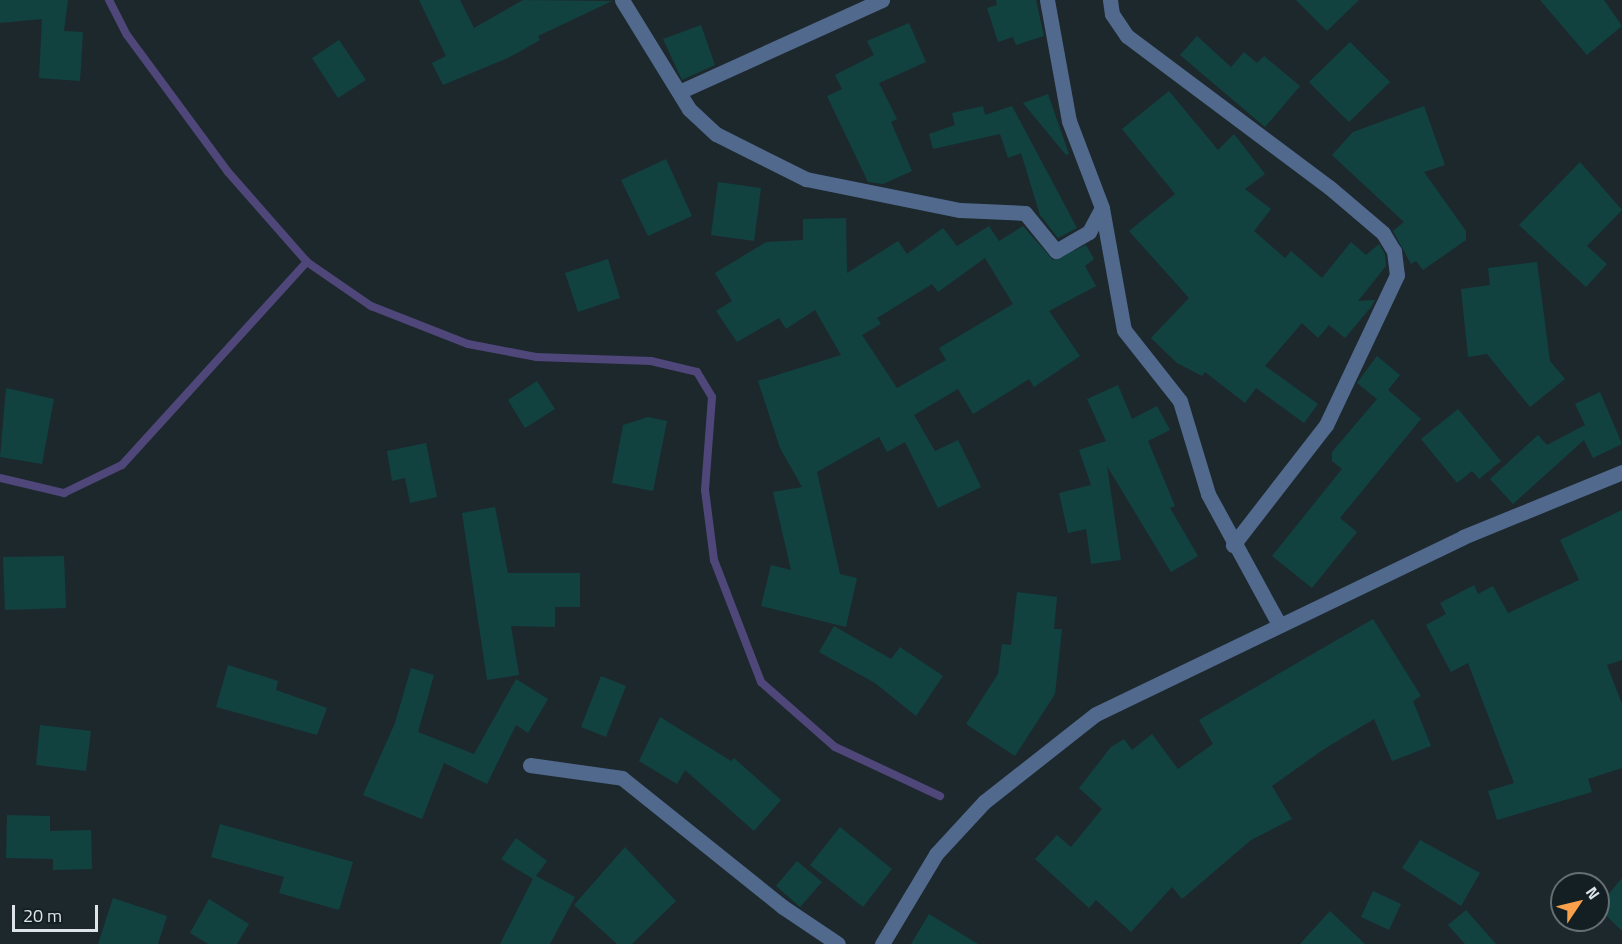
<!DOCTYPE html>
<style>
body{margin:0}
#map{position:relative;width:1622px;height:944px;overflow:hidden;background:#1d282d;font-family:"Titillium Web",sans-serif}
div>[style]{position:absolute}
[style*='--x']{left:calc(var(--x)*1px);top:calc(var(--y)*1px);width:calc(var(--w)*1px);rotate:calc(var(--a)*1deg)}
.stream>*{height:8px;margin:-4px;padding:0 4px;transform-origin:4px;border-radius:4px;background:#4f467a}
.building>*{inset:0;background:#114240}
.minor>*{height:15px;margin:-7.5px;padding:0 7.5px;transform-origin:7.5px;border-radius:7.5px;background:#50698d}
span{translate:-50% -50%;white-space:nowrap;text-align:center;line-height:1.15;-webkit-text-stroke:4.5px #141f23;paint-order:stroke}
.north{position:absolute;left:1550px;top:872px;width:60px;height:60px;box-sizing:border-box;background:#141f23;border:2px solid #656e72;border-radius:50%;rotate:55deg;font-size:16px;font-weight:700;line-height:24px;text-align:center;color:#dee5e8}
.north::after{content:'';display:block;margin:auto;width:21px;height:27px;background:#f8a14a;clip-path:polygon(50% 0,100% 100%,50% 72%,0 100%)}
.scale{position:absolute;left:12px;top:905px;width:86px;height:27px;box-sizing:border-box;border:3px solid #dee5e8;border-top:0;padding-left:8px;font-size:18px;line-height:21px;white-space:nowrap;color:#dee5e8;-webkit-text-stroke:4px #141f23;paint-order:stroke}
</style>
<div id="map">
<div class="stream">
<div style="--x:109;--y:0;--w:39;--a:63"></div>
<div style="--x:127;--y:35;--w:170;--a:53.6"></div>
<div style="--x:228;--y:172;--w:120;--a:48.7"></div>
<div style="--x:307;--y:262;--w:78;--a:34.5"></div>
<div style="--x:371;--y:306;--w:104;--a:21.4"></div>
<div style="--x:468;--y:344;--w:69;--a:10.8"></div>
<div style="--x:536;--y:357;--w:115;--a:2"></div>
<div style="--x:651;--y:361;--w:47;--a:13.4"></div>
<div style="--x:697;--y:372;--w:29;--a:59"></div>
<div style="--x:712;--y:397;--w:93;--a:94.3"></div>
<div style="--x:705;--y:490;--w:71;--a:82.7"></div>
<div style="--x:714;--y:560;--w:131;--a:68.9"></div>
<div style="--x:761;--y:682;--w:98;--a:41.3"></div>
<div style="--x:835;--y:747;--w:116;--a:25"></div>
<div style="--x:0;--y:478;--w:66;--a:13.2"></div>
<div style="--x:64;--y:493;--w:64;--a:-25.8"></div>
<div style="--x:122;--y:465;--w:275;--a:-47.7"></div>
</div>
<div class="building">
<div style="clip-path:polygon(0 0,68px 0,64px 31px,83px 32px,80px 81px,39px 78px,42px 19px,0 23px)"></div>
<div style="clip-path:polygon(419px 0,460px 0,474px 28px,523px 0,612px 1px,538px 36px,540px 40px,510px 57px,443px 85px,432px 63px,446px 56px)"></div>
<div style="clip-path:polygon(996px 0,1036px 0,1044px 36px,1016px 45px,1013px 37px,998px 42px,987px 8px,997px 5px)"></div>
<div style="clip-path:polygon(1296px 0,1359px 0,1327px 31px)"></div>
<div style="clip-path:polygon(1540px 0,1604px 0,1622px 26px,1587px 55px)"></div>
<div style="clip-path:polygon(909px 23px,926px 62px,879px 83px,897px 119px,891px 122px,912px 171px,883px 184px,868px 182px,827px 96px,842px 89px,835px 75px,874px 55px,867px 41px)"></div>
<div style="clip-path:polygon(701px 25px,715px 65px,682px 80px,663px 39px)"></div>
<div style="clip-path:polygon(1197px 36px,1231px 67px,1244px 52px,1257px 63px,1264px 56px,1300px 86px,1265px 127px,1180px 55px)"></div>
<div style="clip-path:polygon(339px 40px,366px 80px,338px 98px,312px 58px)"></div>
<div style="clip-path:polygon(1350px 42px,1390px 82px,1349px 122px,1309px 82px)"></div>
<div style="clip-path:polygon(1169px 91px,1218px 150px,1234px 134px,1265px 174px,1245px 189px,1271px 209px,1254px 231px,1285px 258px,1291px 251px,1322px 278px,1351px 242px,1366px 255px,1379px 244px,1385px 254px,1386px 266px,1358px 301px,1375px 300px,1371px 307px,1345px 338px,1329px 325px,1318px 338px,1302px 323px,1265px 366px,1318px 404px,1304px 423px,1256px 388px,1245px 403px,1205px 372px,1202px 376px,1177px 363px,1151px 338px,1189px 298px,1129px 231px,1175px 194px,1122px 129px)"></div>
<div style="clip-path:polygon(1048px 94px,1069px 154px,1066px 155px,1023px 103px)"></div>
<div style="clip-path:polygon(983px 106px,985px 115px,1012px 106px,1077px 228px,1058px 238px,1040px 215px,1021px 153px,1008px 158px,1000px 134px,933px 149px,929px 134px,955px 125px,952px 113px)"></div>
<div style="clip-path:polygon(1424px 106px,1445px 165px,1424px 172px,1466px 231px,1466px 240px,1423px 270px,1416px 261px,1411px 264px,1393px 231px,1404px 222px,1332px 155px,1353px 132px)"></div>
<div style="clip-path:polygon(666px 159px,692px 216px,648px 236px,621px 180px)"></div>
<div style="clip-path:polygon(1580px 162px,1622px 210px,1587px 246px,1607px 264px,1586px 287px,1519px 225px)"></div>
<div style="clip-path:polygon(718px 182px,761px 188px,754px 241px,711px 235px)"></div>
<div style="clip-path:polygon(evenodd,846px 218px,847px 273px,898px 241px,907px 254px,943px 228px,957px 246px,989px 226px,999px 241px,1023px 226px,1053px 260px,1086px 245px,1094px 259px,1085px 266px,1096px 286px,1049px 311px,1080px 356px,1034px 387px,1029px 379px,973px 414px,958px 389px,914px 415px,935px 451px,958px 440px,981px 487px,938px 508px,905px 442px,887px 452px,879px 437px,817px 472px,840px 574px,857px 578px,846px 627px,761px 606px,771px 565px,791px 570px,773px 492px,802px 487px,780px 448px,758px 381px,841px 355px,815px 310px,786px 329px,779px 318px,737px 342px,716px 311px,732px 301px,715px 273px,766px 242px,803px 240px,803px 219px,846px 218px,985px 258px,1013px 304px,939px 348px,946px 360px,897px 388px,862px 335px,881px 324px,877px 318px,932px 284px,938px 292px,985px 258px)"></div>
<div style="clip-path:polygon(608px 259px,620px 298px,578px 312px,565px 273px)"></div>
<div style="clip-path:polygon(1537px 262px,1550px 361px,1565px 379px,1530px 407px,1487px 354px,1468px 357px,1461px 289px,1490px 285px,1488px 268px)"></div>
<div style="clip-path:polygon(1377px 356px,1400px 375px,1388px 390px,1421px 419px,1340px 518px,1357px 532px,1312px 588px,1272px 556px,1342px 469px,1332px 461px,1332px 452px,1377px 399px,1357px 383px)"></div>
<div style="clip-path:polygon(537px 381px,555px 409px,525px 428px,508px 400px)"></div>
<div style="clip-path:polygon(1118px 385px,1132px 419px,1157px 406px,1170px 430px,1148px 441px,1175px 506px,1170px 508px,1198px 556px,1171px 572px,1107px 466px,1121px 560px,1091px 564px,1086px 529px,1068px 533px,1059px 493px,1091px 485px,1079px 450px,1106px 441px,1087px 399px)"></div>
<div style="clip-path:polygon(6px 388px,54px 399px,42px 464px,0 457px)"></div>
<div style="clip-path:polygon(1600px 392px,1622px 444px,1593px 458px,1584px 440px,1513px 504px,1490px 479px,1538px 435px,1547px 445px,1585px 425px,1575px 404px)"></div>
<div style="clip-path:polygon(1458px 409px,1501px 461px,1479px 479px,1472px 471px,1457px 483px,1421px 439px)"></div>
<div style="clip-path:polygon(648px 417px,667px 421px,653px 491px,612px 483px,623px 425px)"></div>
<div style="clip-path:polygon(426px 443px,437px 497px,410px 503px,405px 478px,392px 481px,387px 451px)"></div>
<div style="clip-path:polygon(495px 507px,508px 573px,580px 573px,580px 607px,555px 607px,555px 627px,511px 626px,519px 675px,487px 680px,462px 513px)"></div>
<div style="clip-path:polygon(1622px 510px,1622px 660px,1607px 665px,1622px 704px,1622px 768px,1588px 779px,1592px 792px,1497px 820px,1488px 791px,1514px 783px,1468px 663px,1451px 672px,1426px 625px,1446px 614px,1440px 603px,1474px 585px,1478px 594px,1493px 586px,1508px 613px,1579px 580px,1560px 540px)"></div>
<div style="clip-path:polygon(64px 556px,66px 608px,5px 610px,3px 557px)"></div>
<div style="clip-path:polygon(1017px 592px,1057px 597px,1054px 629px,1062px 629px,1055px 694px,1015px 756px,966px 724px,998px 674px,1002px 644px,1011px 645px)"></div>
<div style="clip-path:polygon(1373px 619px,1421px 696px,1413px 701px,1431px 746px,1392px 761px,1374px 719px,1324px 749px,1272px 786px,1292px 819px,1251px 840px,1182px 899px,1172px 887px,1131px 932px,1096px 900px,1089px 908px,1035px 859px,1057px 835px,1071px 847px,1102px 809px,1079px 788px,1111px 747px,1124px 739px,1132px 750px,1152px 734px,1178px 769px,1213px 744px,1199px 720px)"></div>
<div style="clip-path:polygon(834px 626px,891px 659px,900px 647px,943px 676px,916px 716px,875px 683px,819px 652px)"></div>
<div style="clip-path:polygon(228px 665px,278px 681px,276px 690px,327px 708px,317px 735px,216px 707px)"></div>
<div style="clip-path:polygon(411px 668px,434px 675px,418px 732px,474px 754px,516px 679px,548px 699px,528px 733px,516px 725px,487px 784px,444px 763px,422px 819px,363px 795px,395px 723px)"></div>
<div style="clip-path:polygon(601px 676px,626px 686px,606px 737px,581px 727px)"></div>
<div style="clip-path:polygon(660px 717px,731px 761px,734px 758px,781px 800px,754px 831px,685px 770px,677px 784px,639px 761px)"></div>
<div style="clip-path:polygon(40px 725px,91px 731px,86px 771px,36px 765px)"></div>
<div style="clip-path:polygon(7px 815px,50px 816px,50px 831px,91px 830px,92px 869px,53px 870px,53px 859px,6px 858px)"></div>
<div style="clip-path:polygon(220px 824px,353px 862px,339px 910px,279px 893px,284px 877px,211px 857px)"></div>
<div style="clip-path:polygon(840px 827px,892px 869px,863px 907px,810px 865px)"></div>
<div style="clip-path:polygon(516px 838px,547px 861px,536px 876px,575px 897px,550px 944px,500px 944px,533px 879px,501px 859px)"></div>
<div style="clip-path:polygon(1420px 840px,1480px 873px,1461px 906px,1402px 868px)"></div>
<div style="clip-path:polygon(625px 847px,676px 901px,632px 944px,617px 944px,574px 905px)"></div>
<div style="clip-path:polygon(797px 861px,822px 882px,800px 907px,776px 886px)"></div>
<div style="clip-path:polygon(1622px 878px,1622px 931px,1598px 907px)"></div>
<div style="clip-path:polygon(1373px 891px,1401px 904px,1389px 930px,1361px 917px)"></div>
<div style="clip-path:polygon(113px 898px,167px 916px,158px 944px,98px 944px)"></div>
<div style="clip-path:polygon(209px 899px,249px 924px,237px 944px,208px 944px,190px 933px)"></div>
<div style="clip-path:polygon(1466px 910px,1496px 944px,1465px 944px,1448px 925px)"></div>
<div style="clip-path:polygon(1330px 911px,1365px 944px,1300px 944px)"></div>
<div style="clip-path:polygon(929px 914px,978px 944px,911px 944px)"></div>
</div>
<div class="minor">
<div style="--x:622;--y:0;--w:128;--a:58.4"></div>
<div style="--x:689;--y:109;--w:37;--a:43"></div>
<div style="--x:716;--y:134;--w:101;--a:26.6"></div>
<div style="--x:806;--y:179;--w:157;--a:11.4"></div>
<div style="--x:960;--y:210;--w:65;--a:2.6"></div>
<div style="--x:1025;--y:213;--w:49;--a:50.8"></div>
<div style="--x:1056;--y:251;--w:38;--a:-30"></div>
<div style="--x:1089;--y:232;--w:27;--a:-62"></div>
<div style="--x:1047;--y:0;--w:123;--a:79.7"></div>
<div style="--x:1069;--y:121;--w:93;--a:69.2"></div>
<div style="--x:1102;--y:208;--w:124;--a:79.8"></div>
<div style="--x:1124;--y:330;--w:90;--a:51.7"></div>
<div style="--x:1180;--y:401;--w:97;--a:73.2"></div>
<div style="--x:1208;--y:494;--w:148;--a:61.4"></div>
<div style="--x:1110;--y:0;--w:14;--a:82"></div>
<div style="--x:1112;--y:14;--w:27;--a:56"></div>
<div style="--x:1127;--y:36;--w:252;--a:36.8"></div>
<div style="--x:1329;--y:187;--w:71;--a:40.4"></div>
<div style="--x:1383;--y:233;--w:21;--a:59"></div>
<div style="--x:1394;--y:251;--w:24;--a:83"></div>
<div style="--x:1397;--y:275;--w:166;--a:115.3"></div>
<div style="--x:1326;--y:425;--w:152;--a:127.8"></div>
<div style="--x:679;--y:92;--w:223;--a:-24.4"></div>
<div style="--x:530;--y:765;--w:93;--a:8"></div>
<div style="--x:622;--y:778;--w:206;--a:38.7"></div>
<div style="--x:783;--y:907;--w:66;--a:33.9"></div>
<div style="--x:882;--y:944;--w:105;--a:-59"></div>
<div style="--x:936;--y:854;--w:71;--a:-47.3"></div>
<div style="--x:984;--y:802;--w:142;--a:-38.2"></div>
<div style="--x:1096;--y:714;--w:407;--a:-25.7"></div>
<div style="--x:1463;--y:537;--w:172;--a:-22.2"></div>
</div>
<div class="north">N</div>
<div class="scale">20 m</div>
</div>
